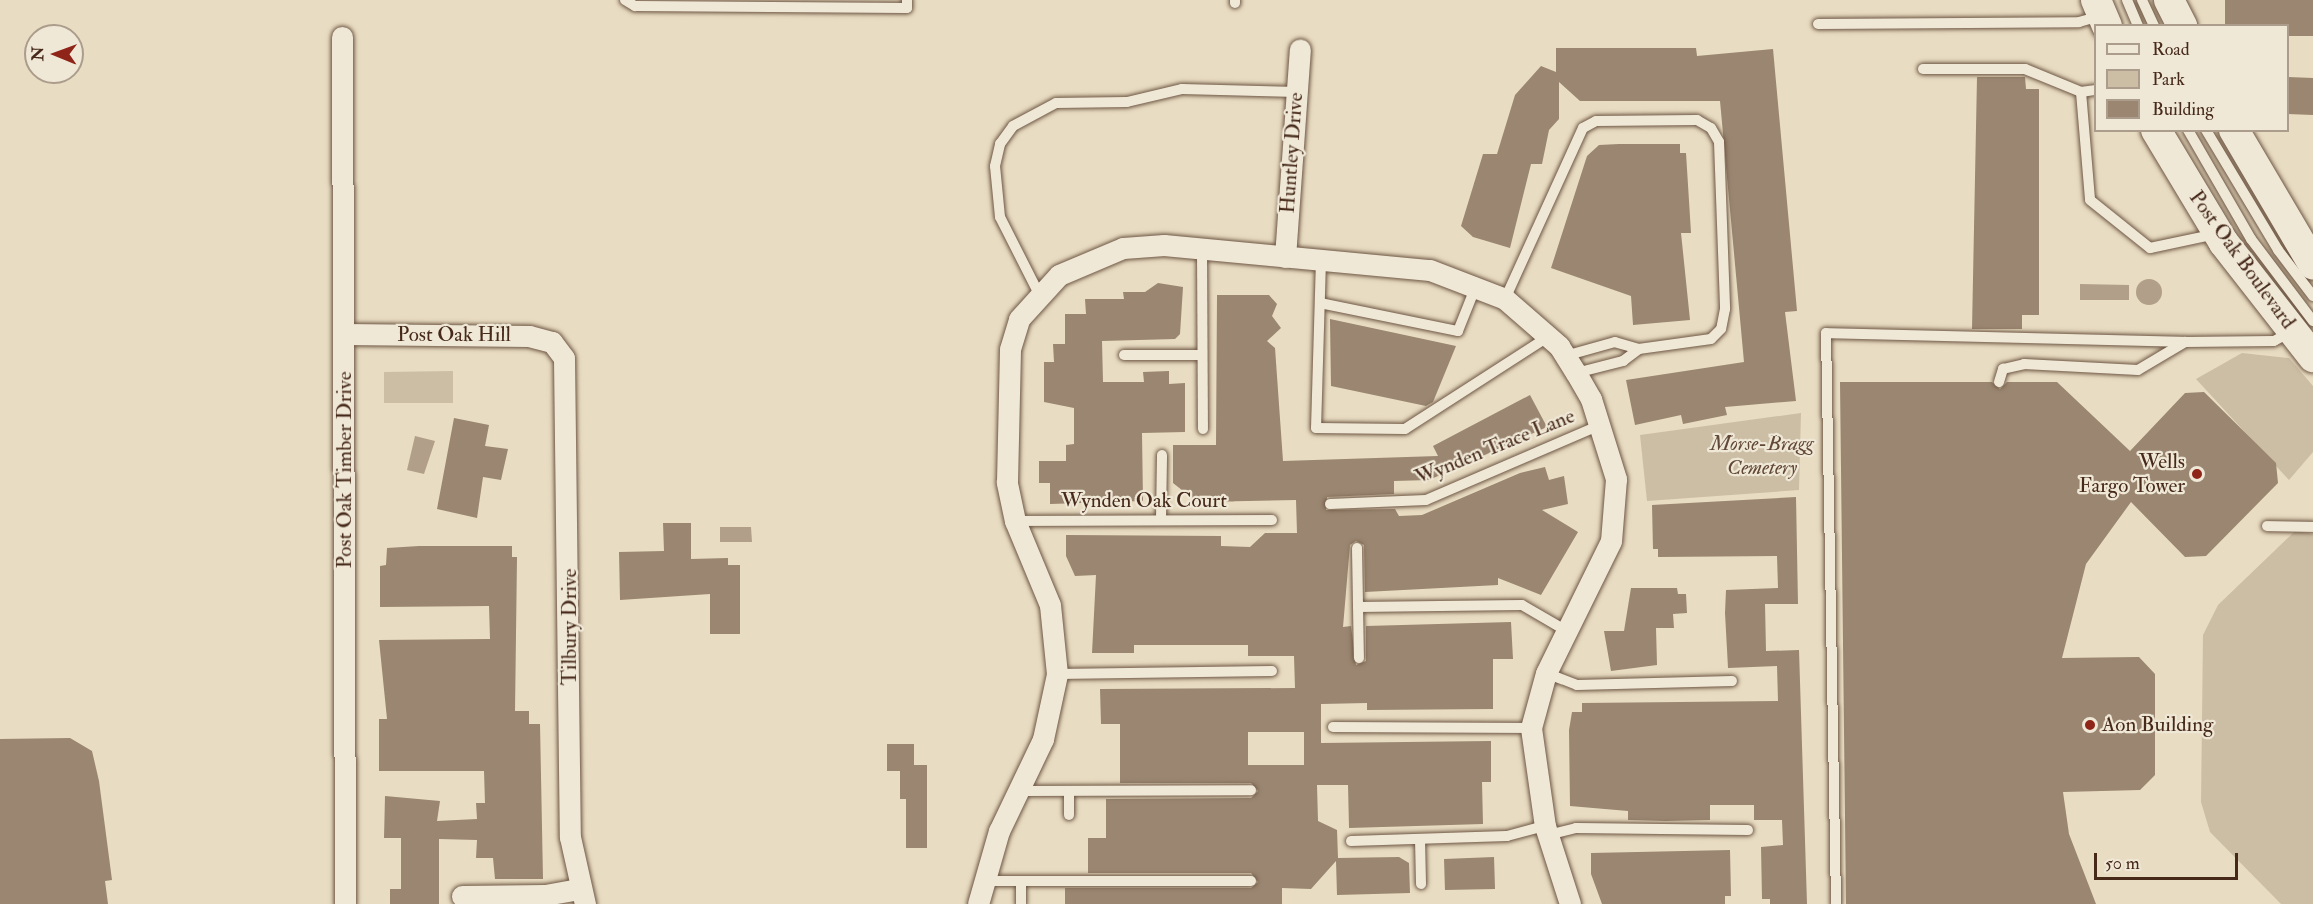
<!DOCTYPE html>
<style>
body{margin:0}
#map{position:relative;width:2313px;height:904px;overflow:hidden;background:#e8dcc2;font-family:"IM FELL Double Pica",serif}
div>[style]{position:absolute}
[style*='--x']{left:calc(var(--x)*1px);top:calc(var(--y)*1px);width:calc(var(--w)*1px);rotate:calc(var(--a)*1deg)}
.green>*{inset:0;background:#ccbea5}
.water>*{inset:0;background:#b19f89}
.round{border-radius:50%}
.building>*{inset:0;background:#9a8671}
.roads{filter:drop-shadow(0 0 2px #6e5643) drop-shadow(0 0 2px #6e5643)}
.lane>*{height:10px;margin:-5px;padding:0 5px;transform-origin:5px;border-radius:5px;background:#f0e8d7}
.street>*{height:21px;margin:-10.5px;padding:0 10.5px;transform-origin:10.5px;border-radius:10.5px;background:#f0e8d7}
.secondary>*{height:30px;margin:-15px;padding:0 15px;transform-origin:15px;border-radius:15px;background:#f0e8d7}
.dots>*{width:16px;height:16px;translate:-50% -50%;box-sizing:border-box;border:3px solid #f0e8d7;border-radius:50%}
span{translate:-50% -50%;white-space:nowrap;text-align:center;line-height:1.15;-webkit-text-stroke:4.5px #f0e8d7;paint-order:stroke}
.street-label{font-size:21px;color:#462919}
.park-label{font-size:21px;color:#614735;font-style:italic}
.poi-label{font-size:21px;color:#462919}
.right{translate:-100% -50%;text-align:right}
.left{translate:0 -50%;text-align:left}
.legend{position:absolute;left:2094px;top:24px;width:195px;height:108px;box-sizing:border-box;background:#f0e8d7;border:2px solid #ac9c8b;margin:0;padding:8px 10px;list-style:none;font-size:18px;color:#462919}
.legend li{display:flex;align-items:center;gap:12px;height:30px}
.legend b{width:30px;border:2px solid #ac9c8b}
.north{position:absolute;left:24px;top:24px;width:60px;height:60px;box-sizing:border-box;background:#f0e8d7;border:2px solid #ac9c8b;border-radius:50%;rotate:271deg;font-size:16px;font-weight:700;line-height:24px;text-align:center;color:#462919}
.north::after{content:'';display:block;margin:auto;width:21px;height:27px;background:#8f2418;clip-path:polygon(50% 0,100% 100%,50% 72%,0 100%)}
.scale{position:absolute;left:2094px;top:853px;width:144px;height:27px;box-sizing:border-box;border:3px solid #462919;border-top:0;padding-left:8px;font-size:18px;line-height:21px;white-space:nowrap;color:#462919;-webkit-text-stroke:4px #f0e8d7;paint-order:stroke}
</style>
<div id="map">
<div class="green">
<div style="clip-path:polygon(2242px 353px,2289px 358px,2313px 386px,2313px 452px,2289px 480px,2196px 379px)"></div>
<div style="clip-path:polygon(453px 371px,453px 403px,384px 403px,384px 372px)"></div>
<div style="clip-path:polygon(1801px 413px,1799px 490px,1647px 501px,1640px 435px)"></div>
<div style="clip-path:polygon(2295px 531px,2313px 534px,2313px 904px,2281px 904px,2210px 832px,2201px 802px,2203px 635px,2218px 605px)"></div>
</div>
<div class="water">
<div class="round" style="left:2136px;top:279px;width:26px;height:26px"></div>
<div style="clip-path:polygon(2080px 284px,2129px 285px,2129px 300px,2080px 300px)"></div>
<div style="clip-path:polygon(415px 436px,435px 441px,424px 474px,407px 470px)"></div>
<div style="clip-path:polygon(720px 527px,751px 527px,752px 542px,720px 542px)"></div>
</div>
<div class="building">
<div style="clip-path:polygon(2225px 0,2313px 0,2313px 36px,2288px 36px,2288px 26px,2225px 26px)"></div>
<div style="clip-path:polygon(1556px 48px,1696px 48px,1697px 56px,1773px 49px,1797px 311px,1785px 312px,1796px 401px,1725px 407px,1727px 415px,1683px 424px,1681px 415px,1635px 425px,1626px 380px,1744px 362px,1720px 101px,1580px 101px,1559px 82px,1559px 119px,1549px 130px,1542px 164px,1531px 164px,1510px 248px,1473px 237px,1461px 226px,1483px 154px,1497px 154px,1515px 95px,1541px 66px,1556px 72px)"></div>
<div style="clip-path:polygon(1977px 77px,2025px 77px,2026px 89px,2039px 89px,2039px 315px,2022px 315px,2022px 329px,1972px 329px)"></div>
<div style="clip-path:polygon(2288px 77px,2313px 78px,2313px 115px,2288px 114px)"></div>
<div style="clip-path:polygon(1619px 144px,1680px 144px,1680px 153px,1686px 153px,1691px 233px,1681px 233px,1690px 320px,1633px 325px,1631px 296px,1551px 268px,1587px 156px,1599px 145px)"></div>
<div style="clip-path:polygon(1158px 283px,1183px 287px,1180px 334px,1175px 339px,1102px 341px,1103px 382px,1144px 382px,1143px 372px,1169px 371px,1169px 384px,1185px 383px,1185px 432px,1142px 433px,1143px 501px,1050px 504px,1050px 483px,1039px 483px,1039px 461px,1066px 461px,1066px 445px,1074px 444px,1074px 408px,1044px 402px,1044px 362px,1054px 362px,1053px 344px,1065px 344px,1065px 314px,1086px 314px,1085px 299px,1124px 299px,1123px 292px,1145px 292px)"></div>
<div style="clip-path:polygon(evenodd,1217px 295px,1269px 295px,1277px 304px,1272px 316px,1281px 328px,1267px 341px,1275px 348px,1283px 461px,1438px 456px,1433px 446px,1530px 395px,1547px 427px,1429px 480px,1394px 481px,1394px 494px,1327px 497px,1326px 510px,1395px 509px,1399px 516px,1422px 515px,1520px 473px,1545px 467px,1549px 480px,1564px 476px,1568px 504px,1542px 510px,1578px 532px,1541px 595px,1498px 578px,1498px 585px,1365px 592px,1364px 545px,1356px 541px,1350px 545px,1343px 627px,1351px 626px,1356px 665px,1366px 661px,1366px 626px,1511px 622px,1513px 659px,1493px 659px,1493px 709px,1367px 710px,1367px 703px,1321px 704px,1321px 743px,1491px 741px,1491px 782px,1482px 782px,1483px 824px,1349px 828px,1348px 785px,1317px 785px,1318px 821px,1337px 830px,1338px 858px,1399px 857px,1409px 863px,1410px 893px,1337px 895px,1336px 861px,1311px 889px,1282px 888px,1282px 904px,1065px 904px,1065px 888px,1251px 888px,1258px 882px,1251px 873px,1088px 873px,1088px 838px,1106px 838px,1106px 799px,1251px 798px,1258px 791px,1251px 783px,1120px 783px,1120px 724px,1101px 724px,1100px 689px,1295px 688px,1294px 656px,1248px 656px,1248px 645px,1134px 645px,1134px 653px,1092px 653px,1096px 575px,1075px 576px,1066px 556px,1066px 535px,1221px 536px,1221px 546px,1250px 547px,1265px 533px,1297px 533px,1296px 500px,1197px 502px,1173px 483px,1173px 445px,1216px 445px,1217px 295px,1248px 732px,1304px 732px,1304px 765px,1248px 765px,1248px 732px)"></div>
<div style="clip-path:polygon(1330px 319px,1456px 346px,1433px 402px,1426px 406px,1331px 386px)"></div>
<div style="clip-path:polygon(1840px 382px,1992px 382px,2000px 389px,2007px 382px,2057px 382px,2130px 451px,2185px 393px,2204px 392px,2276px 463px,2278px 483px,2206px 556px,2185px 557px,2131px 502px,2086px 564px,2062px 658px,2139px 657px,2155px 674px,2155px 775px,2140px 790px,2063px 792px,2069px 834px,2096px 904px,1846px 904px)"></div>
<div style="clip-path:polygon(454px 418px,489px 425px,485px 446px,508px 449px,501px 480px,483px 477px,477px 518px,437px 509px)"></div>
<div style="clip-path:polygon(1796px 497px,1798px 604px,1765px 604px,1766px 651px,1799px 650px,1807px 904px,1770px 904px,1770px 899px,1762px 899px,1761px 847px,1783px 845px,1782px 820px,1754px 820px,1754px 805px,1710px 805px,1710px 820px,1666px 821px,1628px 820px,1628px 811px,1570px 806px,1569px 730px,1572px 712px,1582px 712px,1582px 703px,1778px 701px,1777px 666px,1728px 668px,1725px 613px,1726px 590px,1778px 588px,1777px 556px,1658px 557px,1658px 549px,1653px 549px,1652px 505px)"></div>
<div style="clip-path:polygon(663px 523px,691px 523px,691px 559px,728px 558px,728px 565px,740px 565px,740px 634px,710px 634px,710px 594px,620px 600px,619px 552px,664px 551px)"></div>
<div style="clip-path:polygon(419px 546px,512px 546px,512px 557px,517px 557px,515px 711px,529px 711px,529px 724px,540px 724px,543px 879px,495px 879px,493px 858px,476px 858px,477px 840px,439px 839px,439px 904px,390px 904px,390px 889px,401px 889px,401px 838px,384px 838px,385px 796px,440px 801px,437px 821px,477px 819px,476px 803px,485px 803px,484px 771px,379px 771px,379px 719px,387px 719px,379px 640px,490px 639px,489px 606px,380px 607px,380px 566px,386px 565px,387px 548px)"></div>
<div style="clip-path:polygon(1631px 588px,1677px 588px,1678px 594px,1686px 594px,1687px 613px,1673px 614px,1674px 628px,1656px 628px,1657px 665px,1611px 671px,1604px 631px,1624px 631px)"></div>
<div style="clip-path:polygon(70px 738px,92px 751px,99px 781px,112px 880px,105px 881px,108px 904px,0 904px,0 739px)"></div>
<div style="clip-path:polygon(887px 744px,914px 744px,914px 765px,927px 765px,927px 848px,906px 848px,906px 799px,900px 799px,900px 771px,887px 771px)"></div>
<div style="clip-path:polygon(1730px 850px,1731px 896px,1725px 896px,1725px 904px,1602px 904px,1591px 874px,1591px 853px)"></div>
<div style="clip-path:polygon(1494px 857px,1495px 889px,1445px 890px,1444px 859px)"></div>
</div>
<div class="roads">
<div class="lane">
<div style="--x:625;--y:0;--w:12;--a:31"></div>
<div style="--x:635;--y:6;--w:272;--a:0.4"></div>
<div style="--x:907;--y:8;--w:8;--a:-90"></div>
<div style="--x:2127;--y:0;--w:28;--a:67"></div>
<div style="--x:2142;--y:0;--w:29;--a:65"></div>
<div style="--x:1235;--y:3;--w:3;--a:-90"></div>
<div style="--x:1818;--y:24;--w:261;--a:-0.4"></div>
<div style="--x:2079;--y:22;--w:22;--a:-16"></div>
<div style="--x:1923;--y:69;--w:102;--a:0"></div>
<div style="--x:2025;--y:69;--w:61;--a:22.3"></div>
<div style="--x:2081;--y:92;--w:15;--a:-8"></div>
<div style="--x:2081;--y:92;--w:108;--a:85.2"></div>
<div style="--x:2090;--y:200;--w:77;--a:38.7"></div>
<div style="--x:2150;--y:248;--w:67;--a:-12"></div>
<div style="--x:2188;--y:130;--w:126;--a:60"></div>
<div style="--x:2251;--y:239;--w:103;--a:52.9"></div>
<div style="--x:2206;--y:130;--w:140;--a:59"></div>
<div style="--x:2278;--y:250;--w:58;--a:52.7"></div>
<div style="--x:1202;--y:248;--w:181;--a:89.7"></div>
<div style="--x:1321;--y:260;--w:168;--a:91.7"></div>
<div style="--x:1316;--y:428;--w:89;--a:0.6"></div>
<div style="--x:1405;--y:429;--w:170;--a:-32.8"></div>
<div style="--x:1038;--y:292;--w:84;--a:-116.9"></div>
<div style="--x:1000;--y:217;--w:51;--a:-95.6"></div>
<div style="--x:995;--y:166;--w:23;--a:-77"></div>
<div style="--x:1000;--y:144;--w:22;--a:-54"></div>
<div style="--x:1013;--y:126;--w:49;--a:-28.1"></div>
<div style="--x:1056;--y:103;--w:71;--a:-0.8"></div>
<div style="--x:1127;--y:102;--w:57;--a:-13.3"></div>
<div style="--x:1182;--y:89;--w:115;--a:1.5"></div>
<div style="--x:1505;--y:299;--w:188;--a:-65.5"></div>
<div style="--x:1583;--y:128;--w:15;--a:-28"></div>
<div style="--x:1596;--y:121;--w:101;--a:-0.6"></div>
<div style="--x:1697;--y:120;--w:16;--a:30"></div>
<div style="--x:1711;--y:128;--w:16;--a:60"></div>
<div style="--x:1719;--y:142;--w:167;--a:87.9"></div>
<div style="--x:1725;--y:309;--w:20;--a:101"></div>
<div style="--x:1721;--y:329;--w:14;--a:135"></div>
<div style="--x:1711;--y:339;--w:73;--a:172.1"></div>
<div style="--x:1639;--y:349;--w:25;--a:-164"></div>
<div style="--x:1615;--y:342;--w:52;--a:164.4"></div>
<div style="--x:1320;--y:303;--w:141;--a:11.5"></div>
<div style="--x:1458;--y:331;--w:48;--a:-68.2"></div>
<div style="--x:1124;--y:355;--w:78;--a:0"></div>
<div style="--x:1576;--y:373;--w:49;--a:-14.3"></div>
<div style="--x:1623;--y:361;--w:20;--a:-37"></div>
<div style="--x:1999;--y:382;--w:14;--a:-73"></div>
<div style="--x:2003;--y:369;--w:22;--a:-13"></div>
<div style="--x:2024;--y:364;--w:114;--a:3"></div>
<div style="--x:2138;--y:370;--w:55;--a:-30.8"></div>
<div style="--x:2185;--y:342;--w:89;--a:-0.6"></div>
<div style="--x:2274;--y:341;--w:18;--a:-29"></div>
<div style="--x:1330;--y:504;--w:96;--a:-2.4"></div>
<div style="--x:1426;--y:500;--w:189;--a:-23.3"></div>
<div style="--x:1161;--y:520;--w:65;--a:-89.1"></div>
<div style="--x:1015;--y:521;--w:257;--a:-0.2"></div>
<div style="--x:2267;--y:526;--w:46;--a:1.2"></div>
<div style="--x:1357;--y:548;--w:110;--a:89"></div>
<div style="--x:1358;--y:607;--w:164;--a:-0.7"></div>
<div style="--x:1522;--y:605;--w:50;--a:30.2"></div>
<div style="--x:1546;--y:673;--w:33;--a:21"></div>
<div style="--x:1577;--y:685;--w:155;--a:-1.5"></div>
<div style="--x:1057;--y:674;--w:215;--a:-0.8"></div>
<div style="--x:1333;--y:727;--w:198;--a:0.3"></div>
<div style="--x:1021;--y:791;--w:230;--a:-0.2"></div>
<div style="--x:1069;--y:791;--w:24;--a:90"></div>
<div style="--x:1548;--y:835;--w:29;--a:-14"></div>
<div style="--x:1576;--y:828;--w:172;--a:0.7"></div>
<div style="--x:1420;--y:839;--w:45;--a:88.7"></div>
<div style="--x:1351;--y:841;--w:156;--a:-1.8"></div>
<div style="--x:1507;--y:836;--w:39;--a:-15"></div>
<div style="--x:982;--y:881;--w:269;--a:0"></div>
<div style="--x:1021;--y:881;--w:23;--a:90"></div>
<div style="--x:1836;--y:904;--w:571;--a:-91"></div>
<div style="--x:1826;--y:333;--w:359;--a:1.4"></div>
</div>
<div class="street">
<div style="--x:342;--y:37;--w:867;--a:89.8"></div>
<div style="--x:1285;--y:257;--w:208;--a:-85.9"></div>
<div style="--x:344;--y:334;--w:185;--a:0.6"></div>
<div style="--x:529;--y:336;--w:24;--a:15"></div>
<div style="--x:552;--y:342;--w:20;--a:53"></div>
<div style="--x:564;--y:358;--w:479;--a:89.3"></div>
<div style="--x:570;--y:837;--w:69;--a:77.4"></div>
<div style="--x:462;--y:896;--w:83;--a:-0.7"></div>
<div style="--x:545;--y:895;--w:35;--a:-10"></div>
<div style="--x:978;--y:904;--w:76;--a:-74"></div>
<div style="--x:999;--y:831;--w:102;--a:-64.4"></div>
<div style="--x:1043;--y:739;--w:66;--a:-77.8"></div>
<div style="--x:1057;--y:674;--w:69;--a:-95.8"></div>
<div style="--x:1050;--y:605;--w:91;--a:-112.6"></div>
<div style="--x:1015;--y:521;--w:40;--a:-102"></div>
<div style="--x:1007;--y:482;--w:133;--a:-88.7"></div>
<div style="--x:1010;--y:349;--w:31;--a:-73"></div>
<div style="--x:1019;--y:319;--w:59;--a:-47.7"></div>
<div style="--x:1059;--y:275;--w:69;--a:-22.9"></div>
<div style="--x:1123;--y:248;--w:41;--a:-4.2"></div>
<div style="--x:1164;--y:245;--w:267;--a:5.4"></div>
<div style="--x:1430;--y:270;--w:80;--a:21.1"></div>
<div style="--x:1505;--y:299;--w:72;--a:41"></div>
<div style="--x:1559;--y:346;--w:32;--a:58"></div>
<div style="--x:1576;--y:373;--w:30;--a:60"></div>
<div style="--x:1591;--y:399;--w:84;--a:72.6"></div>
<div style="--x:1616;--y:479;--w:62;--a:94.6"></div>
<div style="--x:1611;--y:541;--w:147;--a:116.2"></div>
<div style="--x:1546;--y:673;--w:57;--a:105.3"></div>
<div style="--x:1531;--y:728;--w:99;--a:81.9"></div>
<div style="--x:1545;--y:826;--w:82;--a:72.2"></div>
</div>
<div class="secondary">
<div style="--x:2096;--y:0;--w:28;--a:67"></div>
<div style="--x:2169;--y:0;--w:29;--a:63"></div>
<div style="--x:2156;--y:130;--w:132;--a:59"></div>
<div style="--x:2224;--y:243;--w:145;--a:52"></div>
<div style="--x:2234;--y:130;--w:156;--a:59.5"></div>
</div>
</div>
<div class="dots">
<div style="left:2197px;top:474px;background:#8f2418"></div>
<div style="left:2090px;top:725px;background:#8f2418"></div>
</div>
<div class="street-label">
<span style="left:1292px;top:153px;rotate:-86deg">Huntley Drive</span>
<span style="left:2242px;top:260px;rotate:54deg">Post Oak Boulevard</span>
<span style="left:454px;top:335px">Post Oak Hill</span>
<span style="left:1495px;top:447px;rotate:-22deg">Wynden Trace Lane</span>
<span style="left:345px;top:470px;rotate:-90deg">Post Oak Timber Drive</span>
<span style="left:1144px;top:501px">Wynden Oak Court</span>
<span style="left:570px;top:627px;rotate:-90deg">Tilbury Drive</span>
</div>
<div class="park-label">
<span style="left:1762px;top:456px">Morse-Bragg<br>Cemetery</span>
</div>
<div class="poi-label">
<span class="right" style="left:2185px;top:474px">Wells<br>Fargo Tower</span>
<span class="left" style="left:2102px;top:725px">Aon Building</span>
</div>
<ul class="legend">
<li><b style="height:8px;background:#f0e8d7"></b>Road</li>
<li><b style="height:16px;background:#ccbea5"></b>Park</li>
<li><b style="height:16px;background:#9a8671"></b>Building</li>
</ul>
<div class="north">N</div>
<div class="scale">50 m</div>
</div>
